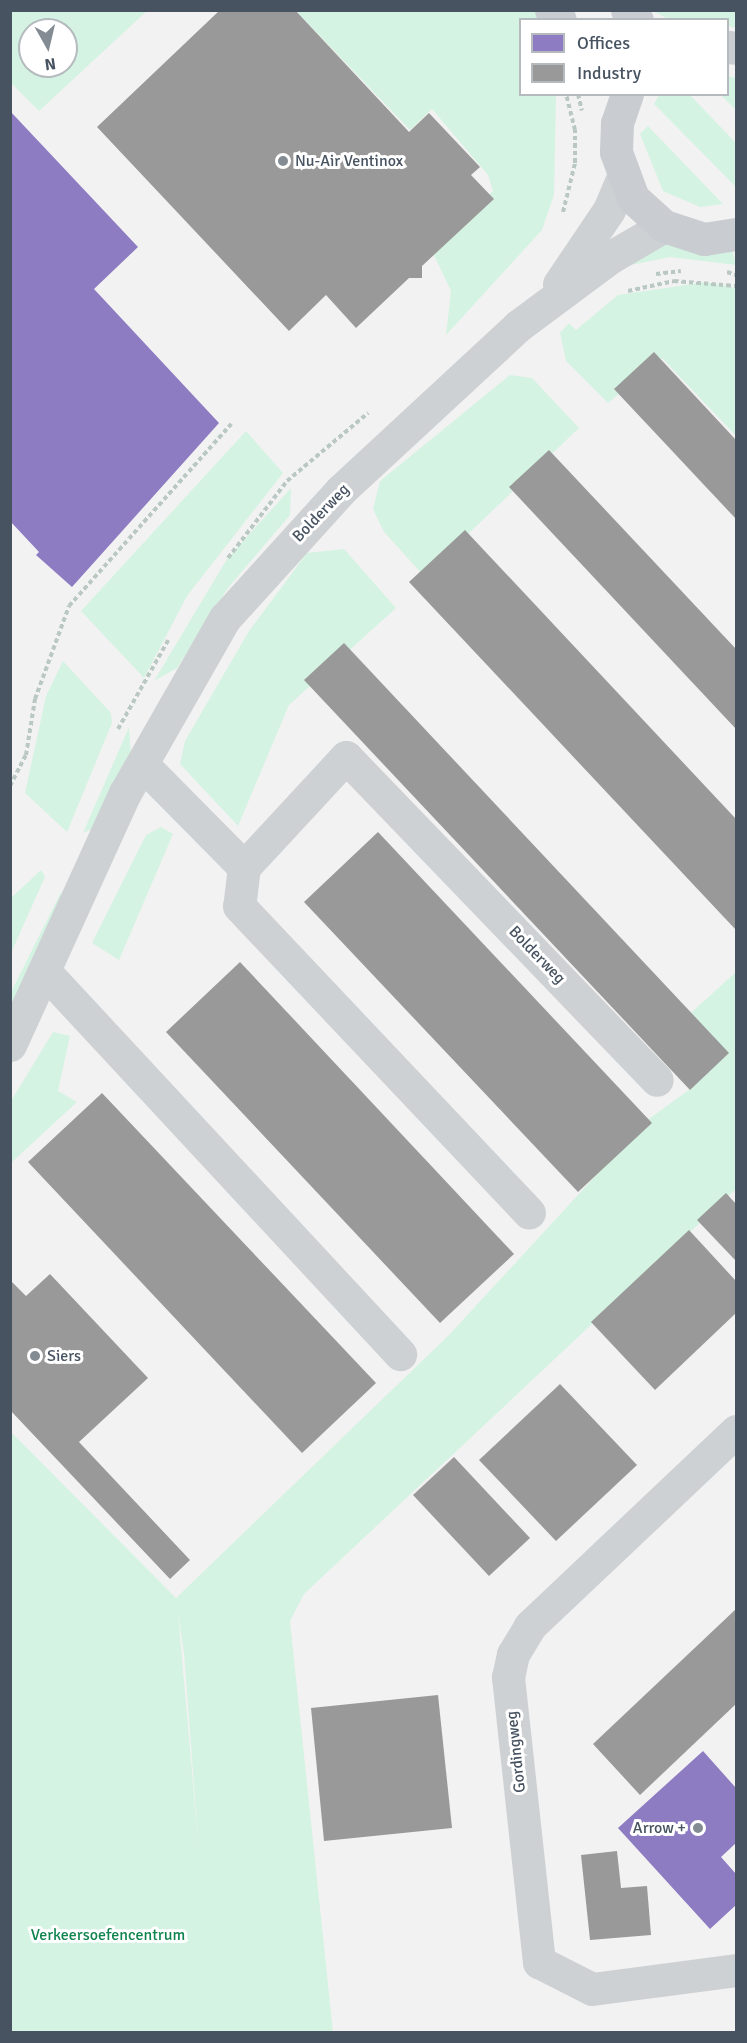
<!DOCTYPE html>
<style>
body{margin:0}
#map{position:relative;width:747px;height:2043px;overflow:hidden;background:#f3f2f2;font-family:Signika,sans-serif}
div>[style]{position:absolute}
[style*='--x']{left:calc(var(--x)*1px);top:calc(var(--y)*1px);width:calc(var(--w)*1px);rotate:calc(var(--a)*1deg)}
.green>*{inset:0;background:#d5f3e2}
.offices>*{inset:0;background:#8e7cc3}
.industry>*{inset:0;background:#999}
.path>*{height:4px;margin-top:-2px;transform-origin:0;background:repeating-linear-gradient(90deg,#bac8c3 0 4.5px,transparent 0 7.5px)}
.minor>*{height:33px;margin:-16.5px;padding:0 16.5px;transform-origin:16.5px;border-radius:16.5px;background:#ced1d3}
.major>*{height:33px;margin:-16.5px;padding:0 16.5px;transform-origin:16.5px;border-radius:16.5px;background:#c9cdd1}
.dots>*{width:16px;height:16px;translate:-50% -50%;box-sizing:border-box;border:3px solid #fff;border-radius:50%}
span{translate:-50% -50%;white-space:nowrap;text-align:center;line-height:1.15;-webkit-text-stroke:6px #fff;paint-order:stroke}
.poi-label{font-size:16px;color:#475360}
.left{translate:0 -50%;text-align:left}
.right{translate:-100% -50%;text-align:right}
.street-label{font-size:16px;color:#475360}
.park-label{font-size:16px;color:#10844f}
.frame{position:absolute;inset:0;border:12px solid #475360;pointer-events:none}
.legend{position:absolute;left:519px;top:18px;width:210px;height:78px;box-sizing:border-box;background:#fff;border:2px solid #b5babf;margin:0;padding:8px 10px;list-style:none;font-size:18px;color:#475360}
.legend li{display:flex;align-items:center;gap:12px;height:30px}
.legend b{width:30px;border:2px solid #b5babf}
.north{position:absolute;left:18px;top:18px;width:60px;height:60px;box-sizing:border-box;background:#fff;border:2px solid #b5babf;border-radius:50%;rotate:172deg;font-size:16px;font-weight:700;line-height:24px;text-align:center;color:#475360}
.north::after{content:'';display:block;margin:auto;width:21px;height:27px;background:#838b93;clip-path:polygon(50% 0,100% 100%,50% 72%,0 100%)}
</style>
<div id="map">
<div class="green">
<div style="clip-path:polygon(533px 10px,542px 19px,520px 20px,520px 94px,556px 95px,554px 195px,542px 230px,446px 335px,451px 291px,432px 251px,493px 191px,488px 175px,432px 109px,410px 130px,296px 11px)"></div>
<div style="clip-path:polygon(evenodd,10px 11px,11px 10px,147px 11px,39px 111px,11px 83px,10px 11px,30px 30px,66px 30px,66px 66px,30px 66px,30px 30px)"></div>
<div style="clip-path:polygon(653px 11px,736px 11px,736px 28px,728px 26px,728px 20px,668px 19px)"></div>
<div style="clip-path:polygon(728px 76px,736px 78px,736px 110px,721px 95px,728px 94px)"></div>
<div style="clip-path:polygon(659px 95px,690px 95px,736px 143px,736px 187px,654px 104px)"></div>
<div style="clip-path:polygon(648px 126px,723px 204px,700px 207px,663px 191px,640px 134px)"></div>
<div style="clip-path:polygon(656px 241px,732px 249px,736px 265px,670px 257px,626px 266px)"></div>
<div style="clip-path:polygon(706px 282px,736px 288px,736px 436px,662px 358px,608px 403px,566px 361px,560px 333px,569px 323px,576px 330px,618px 295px)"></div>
<div style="clip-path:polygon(510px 375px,532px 378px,579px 428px,424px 576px,384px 532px,373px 509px,380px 481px)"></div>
<div style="clip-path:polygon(246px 431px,283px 473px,187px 596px,144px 678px,81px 611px)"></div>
<div style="clip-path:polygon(291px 488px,290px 515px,228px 588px,177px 668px,154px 681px,227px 559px)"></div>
<div style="clip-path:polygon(344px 549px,396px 608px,289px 705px,238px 826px,180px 764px,185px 741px,249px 631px,307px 553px)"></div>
<div style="clip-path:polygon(63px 661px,111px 713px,112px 723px,67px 832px,25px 793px,46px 696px)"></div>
<div style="clip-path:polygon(129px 727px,131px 755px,98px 826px,83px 833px)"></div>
<div style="clip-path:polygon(161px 827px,173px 834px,119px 960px,92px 943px,146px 835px)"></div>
<div style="clip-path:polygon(41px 870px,45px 877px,11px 953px,11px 898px)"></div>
<div style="clip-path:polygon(61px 892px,61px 913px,11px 1020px,10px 994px)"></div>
<div style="clip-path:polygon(evenodd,736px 972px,736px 1189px,304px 1594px,290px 1621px,333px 2032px,11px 2032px,10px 1431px,176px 1598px,449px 1335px,646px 1121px,690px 1089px,651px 1049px,736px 972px,178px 1613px,184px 1654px,199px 1851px,178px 1613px)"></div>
<div style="clip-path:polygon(53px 1032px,70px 1036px,58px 1091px,77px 1102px,11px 1163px,11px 1101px)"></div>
</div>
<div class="offices">
<div style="clip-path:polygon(10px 111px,138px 247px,94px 289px,219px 423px,72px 587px,36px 555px,39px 552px,10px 521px)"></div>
<div style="clip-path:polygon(703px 1751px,736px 1788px,736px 1843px,721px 1857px,736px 1874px,736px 1905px,710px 1929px,618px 1828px)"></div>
</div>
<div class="industry">
<div style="clip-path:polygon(220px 10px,295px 10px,409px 132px,429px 113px,480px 167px,471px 175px,494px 199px,422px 266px,422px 278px,409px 278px,356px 328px,326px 295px,289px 331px,97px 127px)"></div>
<div style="clip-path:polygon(654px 352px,736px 440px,736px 519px,614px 389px)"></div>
<div style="clip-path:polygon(549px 450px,736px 649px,736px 729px,509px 487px)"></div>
<div style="clip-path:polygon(465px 530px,736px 819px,736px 930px,409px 582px)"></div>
<div style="clip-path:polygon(344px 643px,729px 1053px,690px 1090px,304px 680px)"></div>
<div style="clip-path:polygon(378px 832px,652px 1123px,578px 1192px,304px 902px)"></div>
<div style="clip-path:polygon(240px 962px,514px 1254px,440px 1323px,166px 1032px)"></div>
<div style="clip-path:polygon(102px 1093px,376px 1383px,302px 1453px,28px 1162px)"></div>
<div style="clip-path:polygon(726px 1193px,736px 1204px,736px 1261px,697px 1220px)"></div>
<div style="clip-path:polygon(689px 1230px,736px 1281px,736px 1313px,655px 1390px,591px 1322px)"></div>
<div style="clip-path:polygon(50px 1274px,148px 1378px,79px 1442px,190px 1560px,170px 1579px,10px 1410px,10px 1280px,26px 1296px)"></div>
<div style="clip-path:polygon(560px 1384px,637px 1465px,556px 1541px,479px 1460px)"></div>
<div style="clip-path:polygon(454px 1457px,530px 1538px,489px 1576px,413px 1495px)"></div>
<div style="clip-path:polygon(736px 1609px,736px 1704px,640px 1795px,593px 1744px)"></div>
<div style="clip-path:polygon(438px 1695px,452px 1828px,324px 1841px,311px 1708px)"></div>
<div style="clip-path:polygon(617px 1851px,621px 1888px,647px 1886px,651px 1935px,590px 1940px,581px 1855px)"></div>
</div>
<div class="path">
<div style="--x:578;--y:94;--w:17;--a:77"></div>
<div style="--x:563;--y:212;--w:50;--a:-76.2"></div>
<div style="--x:575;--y:163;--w:33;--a:-90"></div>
<div style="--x:575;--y:130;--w:37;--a:-104"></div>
<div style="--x:727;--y:272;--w:9;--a:18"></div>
<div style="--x:656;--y:274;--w:25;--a:-7"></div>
<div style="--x:628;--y:291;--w:47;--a:-12.3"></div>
<div style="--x:674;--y:281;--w:62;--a:4.6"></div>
<div style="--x:228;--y:558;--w:97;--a:-52.5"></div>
<div style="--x:287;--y:481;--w:106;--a:-40"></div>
<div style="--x:118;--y:729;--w:103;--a:-60.5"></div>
<div style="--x:10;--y:786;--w:35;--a:-63"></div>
<div style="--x:26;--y:755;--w:57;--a:-80.9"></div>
<div style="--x:35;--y:699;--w:99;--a:-69.9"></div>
<div style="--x:69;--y:606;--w:244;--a:-48.3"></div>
</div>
<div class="minor">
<div style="--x:559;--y:284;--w:89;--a:-56"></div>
<div style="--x:609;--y:210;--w:34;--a:-67"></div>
<div style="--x:142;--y:764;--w:145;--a:45.3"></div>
<div style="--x:244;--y:867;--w:150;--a:-47.2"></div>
<div style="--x:346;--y:757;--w:448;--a:46.1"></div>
<div style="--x:244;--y:867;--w:39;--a:97"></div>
<div style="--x:239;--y:906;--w:422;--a:46.6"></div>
<div style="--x:47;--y:974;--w:519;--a:47.11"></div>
<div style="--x:10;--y:1045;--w:277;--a:-65.5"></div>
<div style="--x:125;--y:793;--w:202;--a:-60.3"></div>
<div style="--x:225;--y:618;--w:173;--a:-47.8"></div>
<div style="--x:341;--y:490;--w:241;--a:-42.8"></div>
<div style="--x:518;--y:326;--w:116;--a:-36.6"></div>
<div style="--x:611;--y:257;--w:61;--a:-30.3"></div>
<div style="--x:736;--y:1431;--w:284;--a:136.6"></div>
<div style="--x:530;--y:1626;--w:33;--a:121"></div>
<div style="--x:513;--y:1654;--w:24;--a:102"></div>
<div style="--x:508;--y:1677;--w:287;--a:83.8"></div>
<div style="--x:539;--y:1962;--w:59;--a:27"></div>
<div style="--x:592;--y:1989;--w:145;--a:-7.5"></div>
</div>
<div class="major">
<div style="--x:551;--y:10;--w:13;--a:48"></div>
<div style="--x:627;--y:10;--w:14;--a:45"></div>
<div style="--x:728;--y:47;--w:8;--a:7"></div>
<div style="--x:627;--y:94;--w:31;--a:109"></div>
<div style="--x:617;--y:123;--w:29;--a:92"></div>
<div style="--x:616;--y:152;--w:49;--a:69.7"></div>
<div style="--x:633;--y:198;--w:42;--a:42.1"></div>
<div style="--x:664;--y:226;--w:42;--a:18"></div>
<div style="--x:704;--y:239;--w:32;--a:-9"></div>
</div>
<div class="dots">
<div style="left:283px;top:161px;background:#838b93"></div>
<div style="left:35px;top:1356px;background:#838b93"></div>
<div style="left:698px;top:1828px;background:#838b93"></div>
</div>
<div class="poi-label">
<span class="left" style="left:295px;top:161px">Nu-Air Ventinox</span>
<span class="left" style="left:47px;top:1356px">Siers</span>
<span class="right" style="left:686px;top:1828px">Arrow +</span>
</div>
<div class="street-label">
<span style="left:321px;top:513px;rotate:-46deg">Bolderweg</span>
<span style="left:537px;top:955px;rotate:46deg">Bolderweg</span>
<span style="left:516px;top:1752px;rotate:-96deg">Gordingweg</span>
</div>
<div class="park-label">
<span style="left:108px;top:1935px">Verkeersoefencentrum</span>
</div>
<div class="frame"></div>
<ul class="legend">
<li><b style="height:16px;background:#8e7cc3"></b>Offices</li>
<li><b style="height:16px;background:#999"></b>Industry</li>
</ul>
<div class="north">N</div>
</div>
